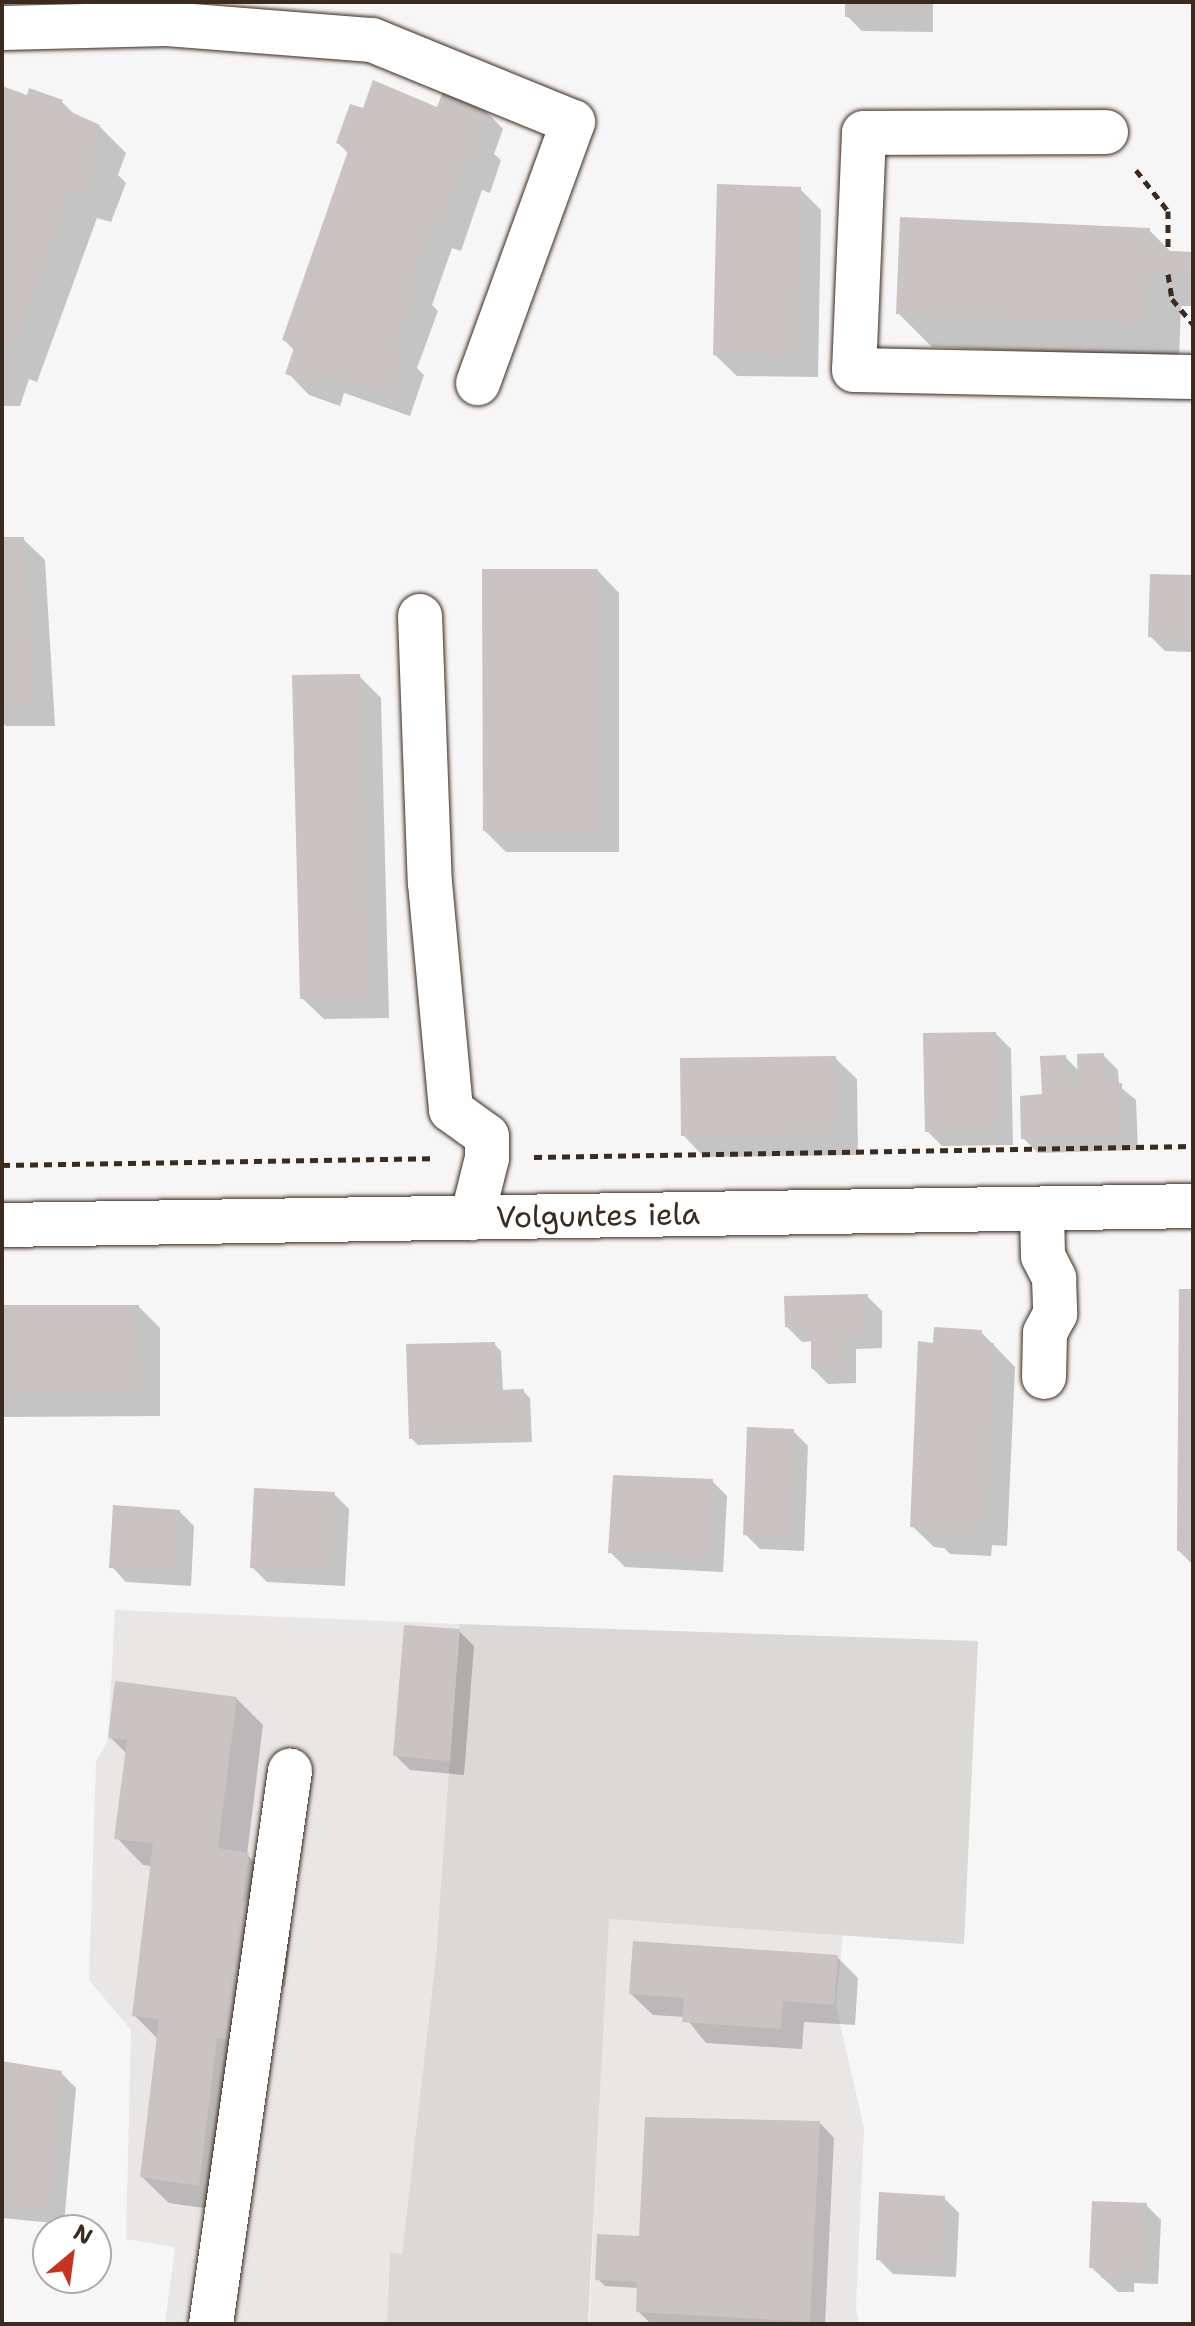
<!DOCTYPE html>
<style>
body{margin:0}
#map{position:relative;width:1195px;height:2326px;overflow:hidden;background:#f7f6f6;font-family:"Shantell Sans",sans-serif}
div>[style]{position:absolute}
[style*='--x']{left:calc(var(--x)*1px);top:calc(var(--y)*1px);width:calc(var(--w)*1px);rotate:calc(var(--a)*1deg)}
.built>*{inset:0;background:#e9e7e6}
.green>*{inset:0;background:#dbd9d6}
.shadow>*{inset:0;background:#0003}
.building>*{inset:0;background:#c9c3c1}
.path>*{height:5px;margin-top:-2.5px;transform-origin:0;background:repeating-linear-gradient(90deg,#3b2a1e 0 8px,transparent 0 14px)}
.roads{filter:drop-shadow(0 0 2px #3b2a1e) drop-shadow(0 0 2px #3b2a1e)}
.minor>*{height:44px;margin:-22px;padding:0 22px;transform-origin:22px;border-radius:22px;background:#fff}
span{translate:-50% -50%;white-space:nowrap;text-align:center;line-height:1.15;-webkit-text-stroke:6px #fff;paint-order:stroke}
.street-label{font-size:30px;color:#3b2a1e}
.frame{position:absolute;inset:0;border:4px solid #3b2a1e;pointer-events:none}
.north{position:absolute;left:32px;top:2214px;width:80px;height:80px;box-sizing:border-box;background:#fff;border:2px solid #b1aaa5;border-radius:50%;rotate:29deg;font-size:22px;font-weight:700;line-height:32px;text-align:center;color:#3b2a1e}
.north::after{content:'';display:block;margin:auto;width:28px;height:36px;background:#c8321e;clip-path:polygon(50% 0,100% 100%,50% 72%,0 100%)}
</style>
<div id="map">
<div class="built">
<div style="clip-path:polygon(115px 1610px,459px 1624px,436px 1956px,402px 2255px,390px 2253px,387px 2324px,165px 2324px,175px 2247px,126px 2239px,131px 2030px,89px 1980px,96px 1762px,108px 1740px)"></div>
<div style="clip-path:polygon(608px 1919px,843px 1933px,836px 2006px,864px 2128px,856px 2308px,859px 2324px,589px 2324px)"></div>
</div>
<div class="green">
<div style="clip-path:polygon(459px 1624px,978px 1641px,964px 1944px,609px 1919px,588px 2324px,387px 2324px,390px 2252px,402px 2254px,436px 1956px)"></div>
</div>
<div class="shadow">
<div style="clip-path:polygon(847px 2px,933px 2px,933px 32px,862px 31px,847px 16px)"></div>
<div style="clip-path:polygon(2px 88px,29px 98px,62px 102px,77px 117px,99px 126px,126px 153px,118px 175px,126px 183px,111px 222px,97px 218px,37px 382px,29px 379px,20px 406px,2px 406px)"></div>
<div style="clip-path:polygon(482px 107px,503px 129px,494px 154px,501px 160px,490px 193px,482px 190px,461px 251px,452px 248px,432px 305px,438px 311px,417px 368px,424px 375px,410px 416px,344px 393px,340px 406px,309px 395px,288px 373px,295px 351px,284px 340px,349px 154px,338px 143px,364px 111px)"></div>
<div style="clip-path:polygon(800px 189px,821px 210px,818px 377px,737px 376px,715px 355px)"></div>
<div style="clip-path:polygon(1149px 230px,1172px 253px,1193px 254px,1193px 306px,1181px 306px,1179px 357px,932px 347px,898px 313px)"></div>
<div style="clip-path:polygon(2px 539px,23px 539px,45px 560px,55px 726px,6px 726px,2px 722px)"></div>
<div style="clip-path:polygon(598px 571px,619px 593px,619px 852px,506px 852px,485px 831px)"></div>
<div style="clip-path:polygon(1193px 572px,1193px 652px,1165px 651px,1150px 636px,1193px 577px)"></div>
<div style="clip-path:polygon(359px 676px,381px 698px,389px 1018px,324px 1019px,302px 998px)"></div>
<div style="clip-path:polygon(996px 1034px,1011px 1049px,1013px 1145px,942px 1146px,927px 1131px)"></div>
<div style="clip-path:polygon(1103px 1055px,1118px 1070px,1119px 1086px,1136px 1100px,1138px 1150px,1038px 1153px,1023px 1138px,1065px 1057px,1080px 1072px)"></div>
<div style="clip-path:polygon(835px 1058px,857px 1079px,858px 1155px,704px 1157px,683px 1135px)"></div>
<div style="clip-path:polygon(1193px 1291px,1193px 1565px,1179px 1551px)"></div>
<div style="clip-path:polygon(867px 1296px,882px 1311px,882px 1348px,856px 1349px,856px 1383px,828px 1384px,813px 1369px,813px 1341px,802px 1342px,787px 1327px)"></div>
<div style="clip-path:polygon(2px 1307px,139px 1307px,160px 1328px,160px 1416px,2px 1417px)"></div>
<div style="clip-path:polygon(981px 1332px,1015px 1367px,1007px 1546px,992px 1545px,991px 1556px,950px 1554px,944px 1548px,934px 1547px,912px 1526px,935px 1345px)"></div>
<div style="clip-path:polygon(494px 1344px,501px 1351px,503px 1392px,523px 1391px,530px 1398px,532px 1442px,418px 1445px,411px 1438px)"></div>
<div style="clip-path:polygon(793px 1431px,808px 1446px,804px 1551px,760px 1549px,745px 1534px)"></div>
<div style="clip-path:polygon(712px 1481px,727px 1496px,723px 1572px,625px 1567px,610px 1552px)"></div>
<div style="clip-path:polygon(334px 1494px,349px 1509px,345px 1586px,267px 1582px,252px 1567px)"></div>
<div style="clip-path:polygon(180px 1512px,194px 1526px,191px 1586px,126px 1582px,112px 1567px)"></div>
<div style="clip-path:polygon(459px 1631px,474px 1646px,464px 1775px,410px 1770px,395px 1755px)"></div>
<div style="clip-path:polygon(236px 1698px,263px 1725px,247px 1855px,275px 1881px,271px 1912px,291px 1933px,285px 1987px,274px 1985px,225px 2211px,169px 2203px,142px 2177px,159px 2040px,134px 2015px,152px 1866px,143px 1865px,117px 1838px,127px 1754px,110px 1737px)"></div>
<div style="clip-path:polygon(837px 1957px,858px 1978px,855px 2025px,804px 2022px,802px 2049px,706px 2043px,685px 2017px,653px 2015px,631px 1994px)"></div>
<div style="clip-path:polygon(2px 2063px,61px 2073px,76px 2088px,64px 2224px,2px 2218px)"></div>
<div style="clip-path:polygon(820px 2123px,834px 2138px,825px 2324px,651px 2324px,638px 2311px,639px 2288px,605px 2286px,598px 2279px,638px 2238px)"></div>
<div style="clip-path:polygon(944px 2198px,959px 2213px,956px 2277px,893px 2274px,878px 2259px)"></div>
<div style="clip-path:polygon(1146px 2205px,1161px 2220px,1158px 2284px,1134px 2283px,1134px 2292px,1118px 2292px,1091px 2267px)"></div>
</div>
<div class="building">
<div style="clip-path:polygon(845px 2px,919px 2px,919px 18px,845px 17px)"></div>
<div style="clip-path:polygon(373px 80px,437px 107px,443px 92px,483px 106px,473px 134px,481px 137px,468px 172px,461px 170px,440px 230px,431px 227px,411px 285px,417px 288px,396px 349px,404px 352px,389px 396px,323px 373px,319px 385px,285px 374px,295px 345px,282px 340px,349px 148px,336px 143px,350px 104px,363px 108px)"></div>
<div style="clip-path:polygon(2px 86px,27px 95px,29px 88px,63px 100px,60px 107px,100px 125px,91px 152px,100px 154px,84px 196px,70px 193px,10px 357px,2px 354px)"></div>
<div style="clip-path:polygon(717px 184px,801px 187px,797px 357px,713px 355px)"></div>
<div style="clip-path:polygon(900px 217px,1150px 228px,1149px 250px,1193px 252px,1193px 275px,1148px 273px,1146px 325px,896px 314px)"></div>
<div style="clip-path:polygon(2px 537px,24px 537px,35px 705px,2px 705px)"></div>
<div style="clip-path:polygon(482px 569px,598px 569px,599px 832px,483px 831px)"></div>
<div style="clip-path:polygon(1150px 574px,1193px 575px,1193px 638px,1148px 637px)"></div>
<div style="clip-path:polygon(360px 674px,369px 997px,300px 999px,292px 675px)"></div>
<div style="clip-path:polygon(996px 1032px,999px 1130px,925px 1132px,923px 1033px)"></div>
<div style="clip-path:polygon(1104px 1053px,1105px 1084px,1122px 1083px,1124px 1136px,1021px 1139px,1020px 1096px,1042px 1094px,1040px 1056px,1066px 1055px,1067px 1086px,1078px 1086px,1077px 1054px)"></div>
<div style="clip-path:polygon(836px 1056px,837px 1134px,681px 1136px,680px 1058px)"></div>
<div style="clip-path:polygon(1179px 1289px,1193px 1289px,1193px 1551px,1177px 1551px)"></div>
<div style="clip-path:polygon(868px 1294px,868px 1334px,842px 1335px,842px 1369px,811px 1369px,811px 1327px,785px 1327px,784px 1296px)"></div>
<div style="clip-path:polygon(2px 1305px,139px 1305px,140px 1396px,2px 1396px)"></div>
<div style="clip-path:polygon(934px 1327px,982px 1330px,982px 1342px,994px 1343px,986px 1526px,971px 1525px,970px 1535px,927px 1534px,927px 1528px,910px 1527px,918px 1341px,933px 1343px)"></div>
<div style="clip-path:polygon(495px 1342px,497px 1390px,524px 1389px,525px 1435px,409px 1439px,406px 1344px)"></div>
<div style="clip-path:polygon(747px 1427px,794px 1429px,790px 1537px,743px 1535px)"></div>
<div style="clip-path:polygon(613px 1475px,713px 1479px,709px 1558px,608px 1553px)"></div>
<div style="clip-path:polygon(254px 1488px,335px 1492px,331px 1572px,250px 1568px)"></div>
<div style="clip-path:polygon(113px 1505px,180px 1510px,176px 1572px,109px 1568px)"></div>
<div style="clip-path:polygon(404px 1625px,460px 1629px,450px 1761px,393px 1756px)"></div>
<div style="clip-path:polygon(115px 1681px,237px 1697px,218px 1848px,249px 1853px,243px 1901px,266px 1904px,238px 2041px,217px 2038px,199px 2186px,140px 2177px,159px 2019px,132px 2016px,153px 1843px,114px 1839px,127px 1740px,108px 1738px)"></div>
<div style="clip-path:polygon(633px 1941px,838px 1955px,834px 2005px,783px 2001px,781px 2029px,682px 2022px,684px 1998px,629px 1994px)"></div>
<div style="clip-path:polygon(2px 2061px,62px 2071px,50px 2210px,2px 2205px)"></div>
<div style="clip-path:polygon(645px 2117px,820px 2121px,810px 2322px,636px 2312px,637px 2282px,595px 2280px,597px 2234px,639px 2236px)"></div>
<div style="clip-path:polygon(879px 2192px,945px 2196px,942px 2263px,876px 2260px)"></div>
<div style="clip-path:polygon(1092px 2201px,1147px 2203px,1144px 2270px,1120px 2269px,1119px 2278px,1101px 2278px,1102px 2268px,1089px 2268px)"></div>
</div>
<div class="path">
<div style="--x:1136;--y:170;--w:52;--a:52"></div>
<div style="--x:1168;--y:211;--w:39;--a:90"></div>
<div style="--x:1168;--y:274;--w:25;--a:81"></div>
<div style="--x:1172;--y:299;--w:33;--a:50"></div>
<div style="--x:534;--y:1157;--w:659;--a:-0.96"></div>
<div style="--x:2;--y:1165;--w:430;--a:-0.9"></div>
</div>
<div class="roads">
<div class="minor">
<div style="--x:2;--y:28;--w:165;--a:-1.4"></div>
<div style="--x:167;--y:24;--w:206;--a:4.5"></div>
<div style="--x:372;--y:40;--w:217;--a:22.2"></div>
<div style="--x:573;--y:122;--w:278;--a:110"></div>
<div style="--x:1106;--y:132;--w:242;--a:179.8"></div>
<div style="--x:864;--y:133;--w:237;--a:92.4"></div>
<div style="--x:854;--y:370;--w:339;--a:1.2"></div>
<div style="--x:420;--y:616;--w:267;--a:87.9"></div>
<div style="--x:430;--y:883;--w:228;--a:84.7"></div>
<div style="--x:451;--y:1110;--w:44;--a:35.8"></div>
<div style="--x:487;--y:1136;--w:22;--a:90"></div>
<div style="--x:487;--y:1158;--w:62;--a:104"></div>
<div style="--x:1042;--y:1209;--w:47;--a:88.8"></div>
<div style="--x:1043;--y:1256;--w:25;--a:63"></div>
<div style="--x:1054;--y:1278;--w:36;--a:88"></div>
<div style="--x:1055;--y:1314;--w:21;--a:118"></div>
<div style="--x:1045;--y:1333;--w:44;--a:91.3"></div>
<div style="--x:2;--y:1225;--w:1191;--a:-0.91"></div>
<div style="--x:211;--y:2324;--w:559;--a:-81.87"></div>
</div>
</div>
<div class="street-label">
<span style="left:598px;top:1216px;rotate:-1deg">Volguntes iela</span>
</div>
<div class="frame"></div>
<div class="north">N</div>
</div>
